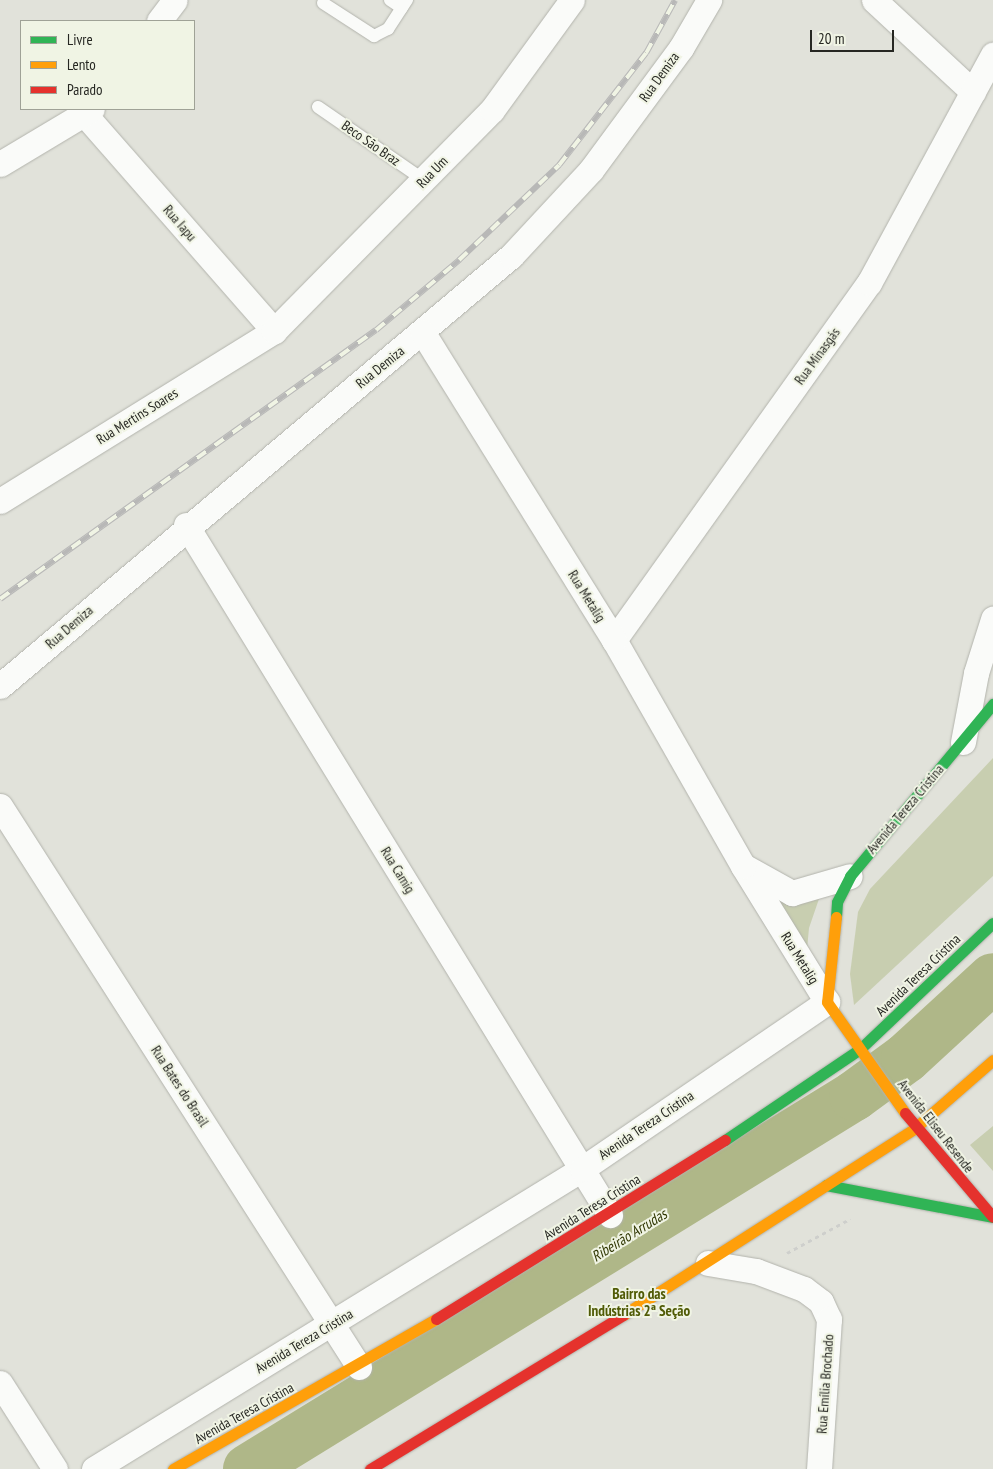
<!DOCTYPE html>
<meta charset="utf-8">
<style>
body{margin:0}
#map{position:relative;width:993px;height:1469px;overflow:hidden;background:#e1e2da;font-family:"PT Sans Narrow",sans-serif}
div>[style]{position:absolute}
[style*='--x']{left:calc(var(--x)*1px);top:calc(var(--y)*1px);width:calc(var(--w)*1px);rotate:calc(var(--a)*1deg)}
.green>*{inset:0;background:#c8ceb0}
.river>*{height:50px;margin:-25px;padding:0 25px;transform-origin:25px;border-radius:25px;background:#afb788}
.path>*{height:3px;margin-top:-1.5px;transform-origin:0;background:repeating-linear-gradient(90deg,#cecfcc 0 4px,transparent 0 8px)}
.roads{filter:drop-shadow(0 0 1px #b2b3ac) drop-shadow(0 0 1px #b2b3ac)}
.lane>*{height:12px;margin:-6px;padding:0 6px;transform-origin:6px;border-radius:6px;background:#fafbf9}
.street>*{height:25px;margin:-12.5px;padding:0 12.5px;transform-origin:12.5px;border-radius:12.5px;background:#fafbf9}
.fast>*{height:11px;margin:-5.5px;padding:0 5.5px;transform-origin:5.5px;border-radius:5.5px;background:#30b455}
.slow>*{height:11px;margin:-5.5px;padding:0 5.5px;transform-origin:5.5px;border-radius:5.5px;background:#ff9f0a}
.jam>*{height:11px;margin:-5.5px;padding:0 5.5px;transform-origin:5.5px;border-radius:5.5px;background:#e5322d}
.rail>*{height:5.5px;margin-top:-2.75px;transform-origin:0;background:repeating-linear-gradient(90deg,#f0f4e4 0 11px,#b8b8b7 0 22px);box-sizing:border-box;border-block:1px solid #b8b8b7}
span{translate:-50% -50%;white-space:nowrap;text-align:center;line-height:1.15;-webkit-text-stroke:4px #f0f4e4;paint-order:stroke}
.street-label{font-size:14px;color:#262722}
.water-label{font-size:15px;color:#303703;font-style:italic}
.neighbourhood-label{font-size:15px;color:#505b06;font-weight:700}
.legend{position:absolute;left:20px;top:20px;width:175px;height:90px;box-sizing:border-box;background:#f0f4e4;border:1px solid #9fa296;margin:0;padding:6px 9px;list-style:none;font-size:15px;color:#262722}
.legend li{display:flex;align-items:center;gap:10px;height:25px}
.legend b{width:25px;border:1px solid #9fa296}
.scale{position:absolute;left:810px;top:30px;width:84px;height:22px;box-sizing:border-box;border:2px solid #262722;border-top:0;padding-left:6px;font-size:15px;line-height:18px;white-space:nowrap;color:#262722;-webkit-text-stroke:4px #f0f4e4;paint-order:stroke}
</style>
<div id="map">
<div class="green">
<div style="clip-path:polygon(993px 758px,993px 876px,854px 1005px,850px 974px,858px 912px,870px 889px)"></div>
<div style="clip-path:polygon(765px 889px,821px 893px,809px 928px,806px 960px)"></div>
<div style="clip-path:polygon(993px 1126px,993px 1171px,970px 1145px)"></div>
</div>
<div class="river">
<div style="--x:248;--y:1469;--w:712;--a:-31.61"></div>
<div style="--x:854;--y:1096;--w:64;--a:-36.2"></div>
<div style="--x:906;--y:1058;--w:118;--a:-42.6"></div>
</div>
<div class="path">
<div style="--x:787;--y:1253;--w:72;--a:-28.4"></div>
</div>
<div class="roads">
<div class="lane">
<div style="--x:390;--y:0;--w:14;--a:34"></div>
<div style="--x:323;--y:3;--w:61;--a:32.9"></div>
<div style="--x:374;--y:36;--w:16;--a:-27"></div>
<div style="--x:388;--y:29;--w:35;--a:-57"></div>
<div style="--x:318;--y:107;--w:129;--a:34.6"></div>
</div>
<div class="street">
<div style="--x:874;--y:0;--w:135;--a:42.9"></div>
<div style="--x:159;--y:21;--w:26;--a:-53"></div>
<div style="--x:86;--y:116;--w:286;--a:48.8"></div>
<div style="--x:0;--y:164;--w:107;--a:-30.9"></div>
<div style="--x:0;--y:501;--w:322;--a:-31.8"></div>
<div style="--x:274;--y:331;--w:310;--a:-45.4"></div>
<div style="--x:492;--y:110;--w:136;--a:-54"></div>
<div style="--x:186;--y:525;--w:810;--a:58.43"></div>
<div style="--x:614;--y:640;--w:439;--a:-54.5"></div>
<div style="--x:869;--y:283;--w:260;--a:-61.5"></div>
<div style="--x:0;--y:686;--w:668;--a:-40.08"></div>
<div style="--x:511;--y:256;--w:117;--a:-47.1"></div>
<div style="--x:591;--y:170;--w:152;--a:-53.6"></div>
<div style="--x:681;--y:48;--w:56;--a:-59.7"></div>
<div style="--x:963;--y:742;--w:70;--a:-79.3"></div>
<div style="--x:976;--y:673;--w:57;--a:-72.5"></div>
<div style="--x:0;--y:806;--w:666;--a:57.38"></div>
<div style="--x:745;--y:867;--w:54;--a:29"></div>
<div style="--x:792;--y:893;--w:60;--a:-16.3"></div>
<div style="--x:708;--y:1263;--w:49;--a:9.5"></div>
<div style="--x:756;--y:1271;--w:51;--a:20.6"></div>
<div style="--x:804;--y:1289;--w:21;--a:37"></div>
<div style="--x:821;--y:1302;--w:19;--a:65"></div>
<div style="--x:829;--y:1319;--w:150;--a:93.8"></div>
<div style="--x:0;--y:1383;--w:102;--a:57.4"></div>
<div style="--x:94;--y:1469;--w:573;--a:-31.58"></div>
<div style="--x:582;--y:1169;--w:297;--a:-34.3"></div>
<div style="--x:827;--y:1002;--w:160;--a:-121.7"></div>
<div style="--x:743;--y:866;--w:260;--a:-119.7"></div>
<div style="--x:614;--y:640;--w:363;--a:-121.9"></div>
</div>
<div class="fast">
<div style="--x:836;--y:917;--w:15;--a:-86"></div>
<div style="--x:837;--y:902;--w:29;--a:-63"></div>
<div style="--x:850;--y:876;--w:224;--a:-50.3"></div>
<div style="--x:725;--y:1140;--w:163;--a:-34"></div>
<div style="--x:860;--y:1049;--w:183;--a:-43.5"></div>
<div style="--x:826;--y:1185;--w:169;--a:10.9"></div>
</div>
<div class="slow">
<div style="--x:836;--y:917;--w:85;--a:96"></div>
<div style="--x:827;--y:1002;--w:136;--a:54.9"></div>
<div style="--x:623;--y:1315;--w:347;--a:-32.6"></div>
<div style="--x:915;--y:1128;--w:103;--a:-41.1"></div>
<div style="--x:173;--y:1469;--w:303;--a:-29.7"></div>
</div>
<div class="jam">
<div style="--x:905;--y:1113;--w:136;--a:49.8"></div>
<div style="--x:436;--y:1319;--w:340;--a:-31.8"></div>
<div style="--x:370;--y:1469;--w:296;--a:-31.3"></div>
</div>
</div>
<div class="rail">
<div style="--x:0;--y:599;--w:462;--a:-35.6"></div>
<div style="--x:376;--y:330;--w:109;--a:-40.1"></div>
<div style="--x:459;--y:260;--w:138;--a:-43.5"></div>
<div style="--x:559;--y:165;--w:142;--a:-52.2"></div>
<div style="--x:646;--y:53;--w:60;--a:-61.3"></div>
</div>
<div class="street-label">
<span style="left:659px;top:77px;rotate:-54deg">Rua Demiza</span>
<span style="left:371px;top:143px;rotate:35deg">Beco São Braz</span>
<span style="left:432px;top:172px;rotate:-46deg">Rua Um</span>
<span style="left:180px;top:223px;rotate:49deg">Rua Iapu</span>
<span style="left:817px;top:356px;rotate:-54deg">Rua Minasgás</span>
<span style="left:380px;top:367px;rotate:-39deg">Rua Demiza</span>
<span style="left:137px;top:416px;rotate:-32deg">Rua Mertins Soares</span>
<span style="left:587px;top:596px;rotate:58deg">Rua Metalig</span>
<span style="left:69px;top:627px;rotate:-41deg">Rua Demiza</span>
<span style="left:905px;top:809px;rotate:-50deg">Avenida Tereza Cristina</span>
<span style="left:398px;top:870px;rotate:58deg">Rua Camig</span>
<span style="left:800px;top:958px;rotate:58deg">Rua Metalig</span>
<span style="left:918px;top:975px;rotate:-44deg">Avenida Teresa Cristina</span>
<span style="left:180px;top:1086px;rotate:57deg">Rua Bates do Brasil</span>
<span style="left:646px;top:1125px;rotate:-34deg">Avenida Tereza Cristina</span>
<span style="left:936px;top:1126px;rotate:52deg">Avenida Eliseu Resende</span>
<span style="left:592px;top:1207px;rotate:-32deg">Avenida Teresa Cristina</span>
<span style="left:304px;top:1341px;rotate:-31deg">Avenida Tereza Cristina</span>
<span style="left:825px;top:1384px;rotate:-86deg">Rua Emília Brochado</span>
<span style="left:244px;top:1413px;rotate:-29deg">Avenida Teresa Cristina</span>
</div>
<div class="water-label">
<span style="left:629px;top:1235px;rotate:-32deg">Ribeirão Arrudas</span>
</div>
<div class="neighbourhood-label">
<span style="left:639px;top:1302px">Bairro das<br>Indústrias 2ª Seção</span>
</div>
<ul class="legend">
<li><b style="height:6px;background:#30b455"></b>Livre</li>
<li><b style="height:6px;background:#ff9f0a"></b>Lento</li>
<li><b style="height:6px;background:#e5322d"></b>Parado</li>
</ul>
<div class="scale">20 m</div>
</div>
